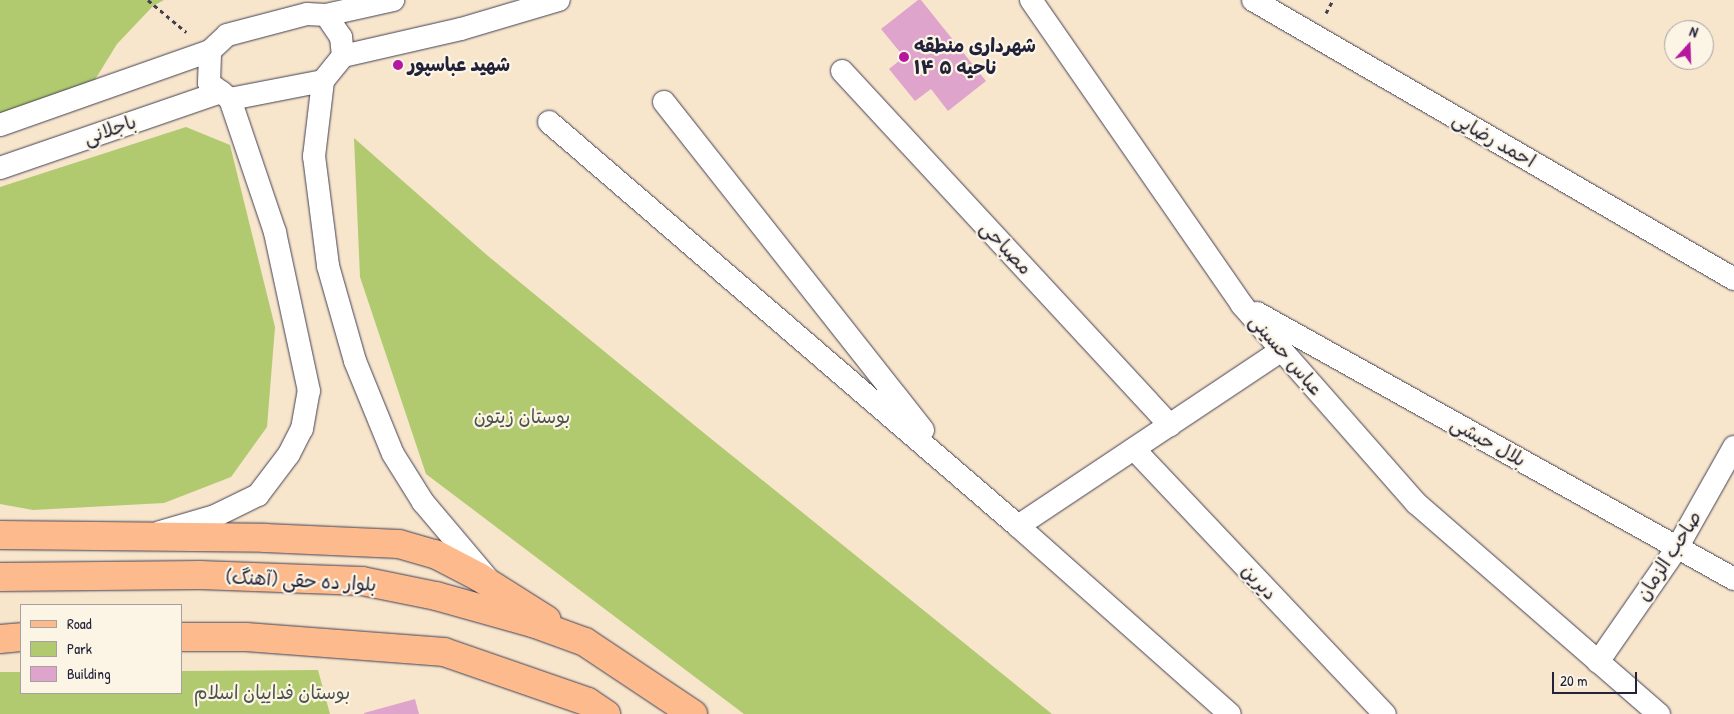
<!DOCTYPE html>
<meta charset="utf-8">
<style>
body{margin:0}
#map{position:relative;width:1734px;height:714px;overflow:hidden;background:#f7e5cc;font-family:"Patrick Hand","Playpen Sans Arabic",sans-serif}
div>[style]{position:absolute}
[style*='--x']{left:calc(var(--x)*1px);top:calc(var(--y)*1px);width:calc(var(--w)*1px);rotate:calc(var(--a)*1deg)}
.green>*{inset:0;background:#b1ca6f}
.building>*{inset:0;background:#dfa4cb}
.path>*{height:3px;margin-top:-1.5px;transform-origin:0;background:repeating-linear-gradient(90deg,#423f51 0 4px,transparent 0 8px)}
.roads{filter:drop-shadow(0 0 1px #423f51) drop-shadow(0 0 1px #423f51)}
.street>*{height:22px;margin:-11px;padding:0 11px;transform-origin:11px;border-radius:11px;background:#fff}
.primary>*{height:28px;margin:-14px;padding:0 14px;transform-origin:14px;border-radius:14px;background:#fcba8d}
.dots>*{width:14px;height:14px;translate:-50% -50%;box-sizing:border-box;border:2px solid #fcf5e5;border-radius:50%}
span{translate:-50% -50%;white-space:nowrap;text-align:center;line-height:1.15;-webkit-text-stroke:4.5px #fcf5e5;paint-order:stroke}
.poi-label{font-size:19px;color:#22223b;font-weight:700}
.left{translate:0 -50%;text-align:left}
.street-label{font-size:19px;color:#22223b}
.park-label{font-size:19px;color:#4d544b}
.legend{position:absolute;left:20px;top:604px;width:162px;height:90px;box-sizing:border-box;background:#fcf5e5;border:1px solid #a5a1a1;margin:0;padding:6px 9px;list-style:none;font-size:15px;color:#22223b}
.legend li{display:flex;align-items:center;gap:10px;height:25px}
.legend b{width:25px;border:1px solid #a5a1a1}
.north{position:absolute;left:1664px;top:20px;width:50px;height:50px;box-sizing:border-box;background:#fcf5e5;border:1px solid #a5a1a1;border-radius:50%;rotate:20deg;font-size:14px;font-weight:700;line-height:20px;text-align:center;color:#22223b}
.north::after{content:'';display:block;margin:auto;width:18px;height:22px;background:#b5179e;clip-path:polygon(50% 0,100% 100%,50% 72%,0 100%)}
.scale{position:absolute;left:1552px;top:672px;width:85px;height:22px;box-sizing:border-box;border:2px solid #22223b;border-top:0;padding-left:6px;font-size:15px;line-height:18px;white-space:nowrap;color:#22223b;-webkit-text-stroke:4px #fcf5e5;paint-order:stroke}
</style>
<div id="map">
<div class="green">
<div style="clip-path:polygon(0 0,164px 0,153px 6px,117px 44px,88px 91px,0 121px)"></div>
<div style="clip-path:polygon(186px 127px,230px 145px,275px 327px,267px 427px,231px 477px,164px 503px,33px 510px,0 504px,0 187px)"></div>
<div style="clip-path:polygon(354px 138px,488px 256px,699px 429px,1052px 714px,744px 714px,426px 474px,360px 277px)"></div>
<div style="clip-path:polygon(318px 670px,330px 714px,0 714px,0 672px,21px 672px,21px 693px,181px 693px,181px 671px)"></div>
</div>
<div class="building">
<div style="clip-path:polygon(918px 0,921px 0,986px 81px,948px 111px,931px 89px,915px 101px,889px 69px,904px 57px,881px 29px)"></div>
<div style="clip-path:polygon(415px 699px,419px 714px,364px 714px,364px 713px)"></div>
</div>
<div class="path">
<div style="--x:148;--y:0;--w:50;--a:40.1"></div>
<div style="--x:1326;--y:13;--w:15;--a:-62"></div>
</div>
<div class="roads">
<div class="street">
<div style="--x:1031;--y:0;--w:371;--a:55.3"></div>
<div style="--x:1242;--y:305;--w:264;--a:48.7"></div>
<div style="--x:1416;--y:503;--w:322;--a:41"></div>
<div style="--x:1253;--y:0;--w:556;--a:30.12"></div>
<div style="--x:307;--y:14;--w:19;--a:3"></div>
<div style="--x:326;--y:15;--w:27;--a:56"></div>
<div style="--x:341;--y:37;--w:19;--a:84"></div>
<div style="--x:343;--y:56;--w:32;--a:129"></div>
<div style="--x:323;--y:81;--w:95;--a:169"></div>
<div style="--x:230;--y:99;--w:26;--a:-143"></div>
<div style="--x:209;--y:83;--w:32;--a:-88"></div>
<div style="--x:210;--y:51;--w:23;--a:-43"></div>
<div style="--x:227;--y:35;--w:83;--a:-14.7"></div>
<div style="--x:326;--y:15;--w:69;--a:-12.6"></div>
<div style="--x:343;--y:56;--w:121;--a:-12.9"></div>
<div style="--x:461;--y:29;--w:102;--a:-16.5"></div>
<div style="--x:842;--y:71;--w:483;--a:47.2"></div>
<div style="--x:323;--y:81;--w:76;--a:96.8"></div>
<div style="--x:314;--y:156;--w:111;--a:82.7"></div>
<div style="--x:328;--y:266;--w:99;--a:74.1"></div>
<div style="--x:355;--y:361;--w:100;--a:67.8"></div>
<div style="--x:393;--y:454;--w:57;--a:58"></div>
<div style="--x:423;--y:502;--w:101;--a:49.8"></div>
<div style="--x:664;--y:102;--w:418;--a:51.7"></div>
<div style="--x:549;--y:122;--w:619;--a:40.74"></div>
<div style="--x:1018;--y:526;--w:317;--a:-33.7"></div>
<div style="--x:0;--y:125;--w:223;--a:-19.4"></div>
<div style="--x:0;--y:168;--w:234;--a:-19"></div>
<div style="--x:1257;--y:313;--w:546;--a:29.15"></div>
<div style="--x:1134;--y:449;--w:365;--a:46.6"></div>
<div style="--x:1018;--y:526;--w:283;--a:41.6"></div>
<div style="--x:160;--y:532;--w:57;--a:-16.2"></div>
<div style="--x:215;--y:516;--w:48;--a:-26"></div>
<div style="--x:258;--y:495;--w:51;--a:-52.9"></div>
<div style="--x:289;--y:454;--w:28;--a:-63"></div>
<div style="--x:302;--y:429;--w:39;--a:-80"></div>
<div style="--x:309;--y:391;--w:163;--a:-102.1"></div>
<div style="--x:275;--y:232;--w:140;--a:-108.7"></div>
<div style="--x:1598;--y:662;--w:139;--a:-55.3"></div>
<div style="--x:1677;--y:548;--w:116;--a:-60.6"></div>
</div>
<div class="primary">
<div style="--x:0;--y:535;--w:265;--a:0.6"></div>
<div style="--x:265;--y:538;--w:134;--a:2.6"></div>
<div style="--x:399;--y:544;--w:37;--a:16"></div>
<div style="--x:435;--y:554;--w:50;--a:27.6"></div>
<div style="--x:479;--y:577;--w:80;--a:32.3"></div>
<div style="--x:0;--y:577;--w:200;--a:-0.6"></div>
<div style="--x:200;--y:575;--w:162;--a:2.1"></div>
<div style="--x:362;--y:581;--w:76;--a:11.5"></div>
<div style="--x:436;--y:596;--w:101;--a:15.6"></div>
<div style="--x:533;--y:623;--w:55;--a:20.1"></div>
<div style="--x:585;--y:642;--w:130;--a:33.7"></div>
<div style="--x:181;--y:637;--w:65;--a:0"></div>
<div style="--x:246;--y:637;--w:199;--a:4.3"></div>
<div style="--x:444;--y:652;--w:152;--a:19.1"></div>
<div style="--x:588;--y:702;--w:22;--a:34"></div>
<div style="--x:0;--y:639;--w:21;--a:-5"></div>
</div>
</div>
<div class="dots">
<div style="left:904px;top:57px;background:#b5179e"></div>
<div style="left:398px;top:65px;background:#b5179e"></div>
</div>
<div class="poi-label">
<span class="left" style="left:914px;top:57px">شهرداری منطقه<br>۱۴ ناحیه ۵</span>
<span class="left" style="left:408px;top:65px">شهید عباسپور</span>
</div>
<div class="street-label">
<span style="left:110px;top:130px;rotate:-19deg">باجلانی</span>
<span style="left:1494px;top:140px;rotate:30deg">احمد رضایی</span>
<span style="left:1006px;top:248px;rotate:47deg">مصباحی</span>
<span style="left:1286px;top:355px;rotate:49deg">عباس حسینی</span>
<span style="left:1488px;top:442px;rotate:29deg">بلال حبشی</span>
<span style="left:1669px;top:556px;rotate:-57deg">صاحب الزمان</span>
<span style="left:301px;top:581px;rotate:3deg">بلوار ده حقی (آهنگ)</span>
<span style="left:1259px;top:582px;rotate:47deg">دیرین</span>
</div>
<div class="park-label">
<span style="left:522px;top:417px">بوستان زیتون</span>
<span style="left:272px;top:693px">بوستان فداییان اسلام</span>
</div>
<ul class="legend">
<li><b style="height:6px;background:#fcba8d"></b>Road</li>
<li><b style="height:14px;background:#b1ca6f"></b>Park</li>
<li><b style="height:14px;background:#dfa4cb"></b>Building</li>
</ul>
<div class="north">N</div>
<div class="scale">20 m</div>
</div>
